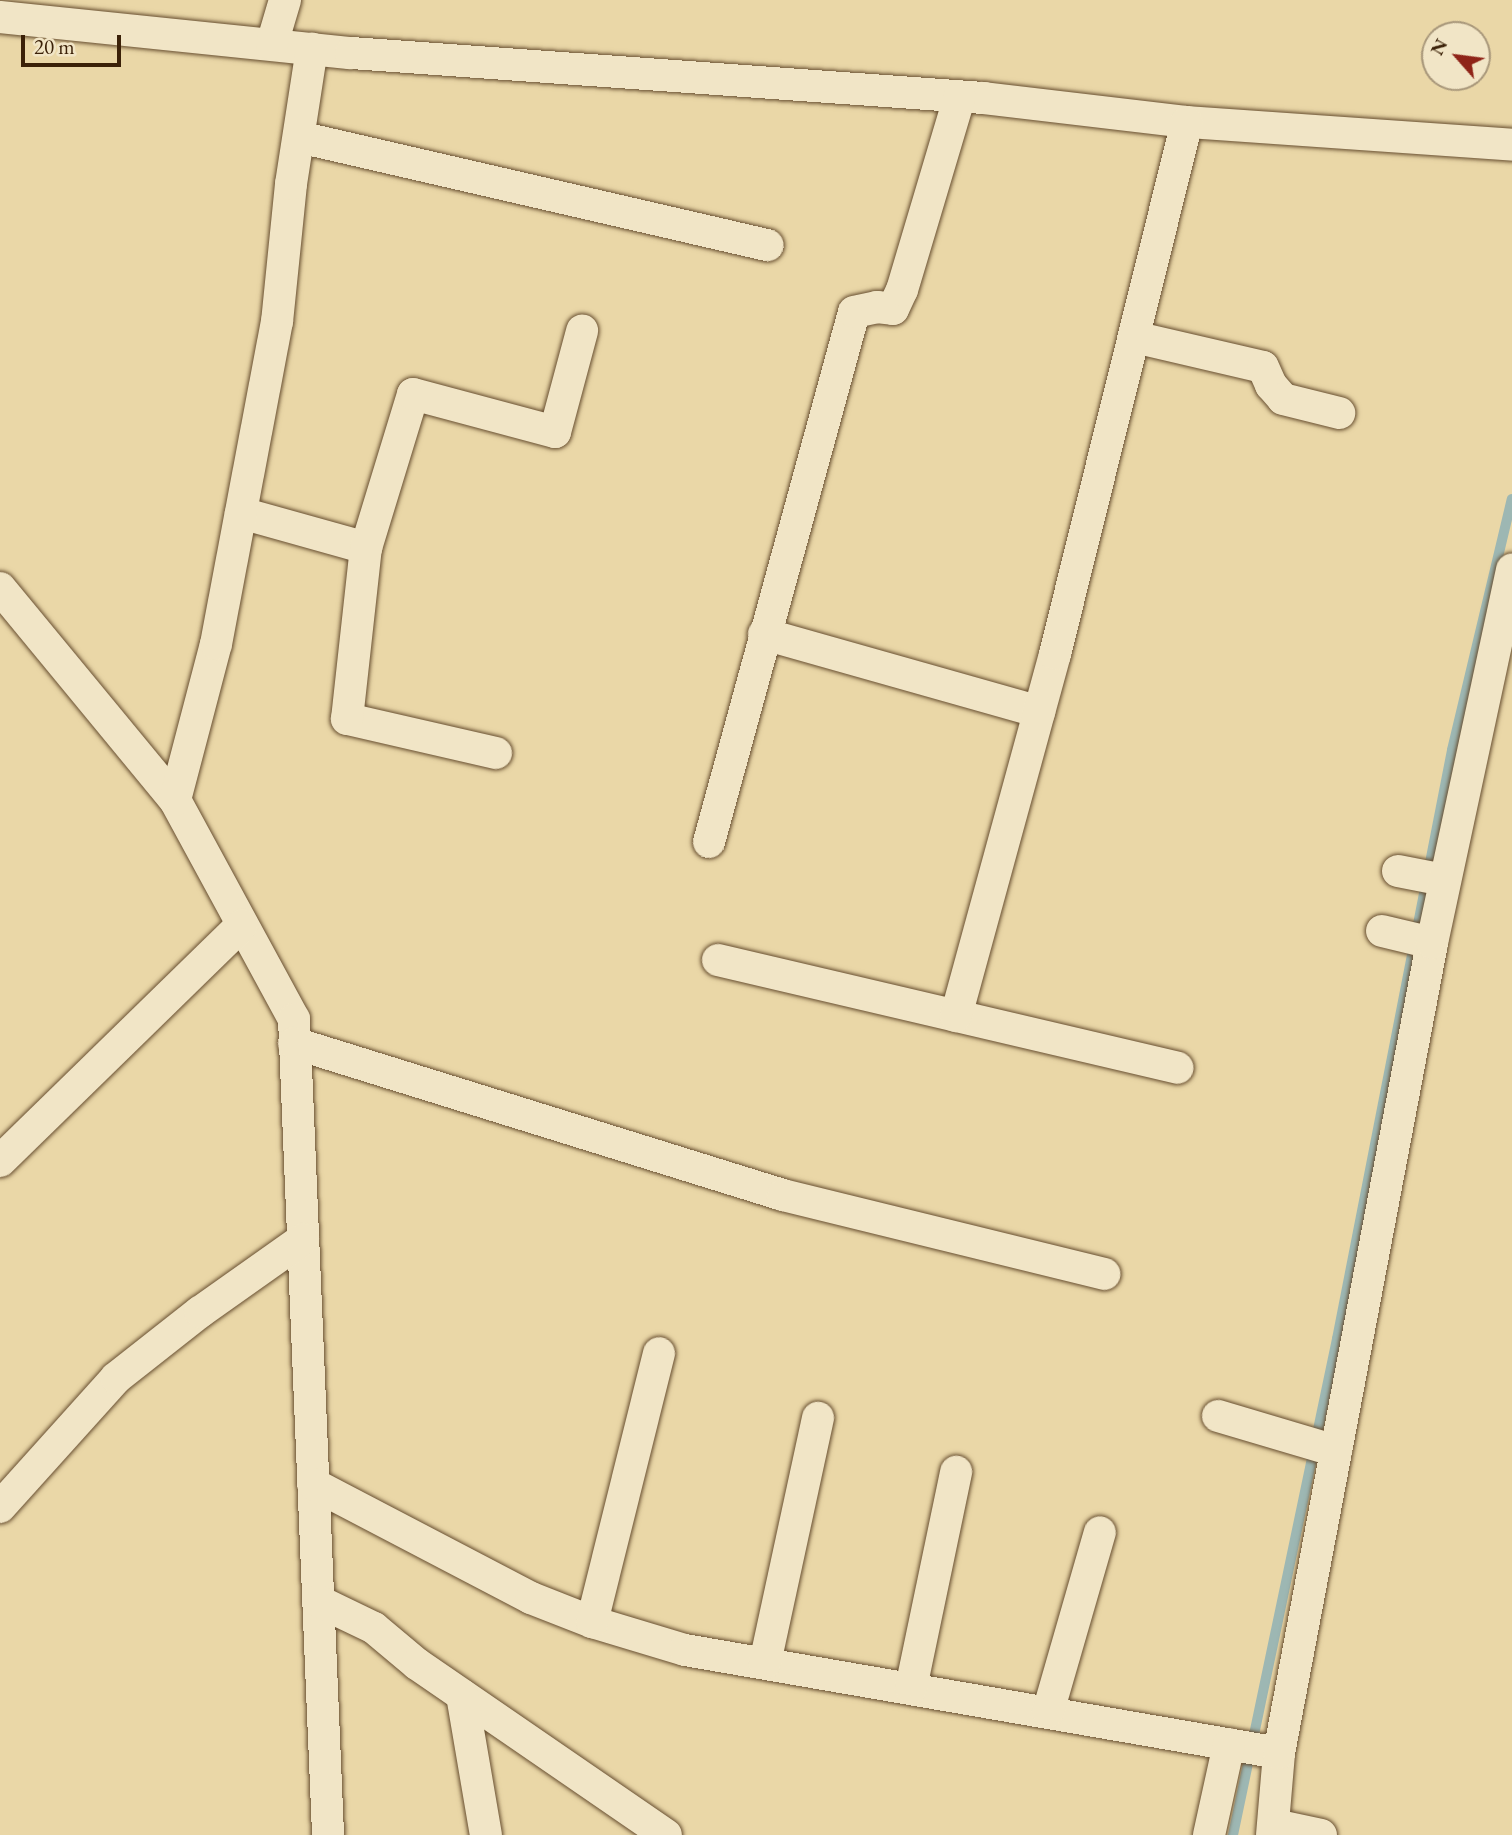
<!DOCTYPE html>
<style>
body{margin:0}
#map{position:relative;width:1512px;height:1835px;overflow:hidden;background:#ead7a7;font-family:"EB Garamond",serif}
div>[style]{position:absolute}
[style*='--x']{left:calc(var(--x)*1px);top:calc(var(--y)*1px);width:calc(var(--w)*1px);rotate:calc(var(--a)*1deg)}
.stream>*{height:10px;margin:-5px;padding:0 5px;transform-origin:5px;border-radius:5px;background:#9db7b3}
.roads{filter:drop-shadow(0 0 2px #674e30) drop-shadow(0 0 2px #674e30)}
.minor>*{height:32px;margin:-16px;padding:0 16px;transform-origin:16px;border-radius:16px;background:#f1e5c6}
span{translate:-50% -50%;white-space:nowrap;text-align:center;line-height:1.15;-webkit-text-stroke:7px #f1e5c6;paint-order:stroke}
.north{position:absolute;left:1421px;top:21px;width:70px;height:70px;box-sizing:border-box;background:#f1e5c6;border:2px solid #a8977a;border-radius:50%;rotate:298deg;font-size:19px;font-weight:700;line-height:28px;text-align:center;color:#3b2108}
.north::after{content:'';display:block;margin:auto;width:24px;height:32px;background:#8f2418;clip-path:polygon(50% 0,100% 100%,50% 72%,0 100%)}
.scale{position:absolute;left:21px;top:35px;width:100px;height:32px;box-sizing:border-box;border:4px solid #3b2108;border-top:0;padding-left:9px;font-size:21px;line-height:24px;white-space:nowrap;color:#3b2108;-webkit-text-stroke:5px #f1e5c6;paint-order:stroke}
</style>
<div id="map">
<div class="stream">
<div style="--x:1233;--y:1835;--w:507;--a:-78.16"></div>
<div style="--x:1337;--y:1339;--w:600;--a:-78.95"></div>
<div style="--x:1452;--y:750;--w:258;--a:-76.6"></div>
</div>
<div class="roads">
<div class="minor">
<div style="--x:0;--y:17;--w:353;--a:5.9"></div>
<div style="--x:351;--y:53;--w:634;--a:4.07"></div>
<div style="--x:983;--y:98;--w:205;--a:6.7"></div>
<div style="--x:1187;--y:122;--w:326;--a:4"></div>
<div style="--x:272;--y:44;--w:46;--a:-73.5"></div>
<div style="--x:299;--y:137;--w:481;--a:13"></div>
<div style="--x:1134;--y:337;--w:132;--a:13.1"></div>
<div style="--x:1263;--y:367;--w:20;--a:66"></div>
<div style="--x:1271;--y:385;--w:18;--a:49"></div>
<div style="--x:1283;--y:399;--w:58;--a:14"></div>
<div style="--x:241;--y:513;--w:130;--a:15.6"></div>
<div style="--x:0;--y:588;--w:275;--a:50.5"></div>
<div style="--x:175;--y:800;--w:249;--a:61.5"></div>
<div style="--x:294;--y:1019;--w:817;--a:87.61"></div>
<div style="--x:764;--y:634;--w:286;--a:15.8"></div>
<div style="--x:496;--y:753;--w:153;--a:-167.1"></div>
<div style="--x:347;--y:719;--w:172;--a:-83.7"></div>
<div style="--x:366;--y:548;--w:161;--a:-73"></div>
<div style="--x:413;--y:394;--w:147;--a:15"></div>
<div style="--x:555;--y:432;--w:105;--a:-75"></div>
<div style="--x:175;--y:800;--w:161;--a:-75.3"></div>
<div style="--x:216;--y:644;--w:328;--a:-79.3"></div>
<div style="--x:277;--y:322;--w:139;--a:-84.2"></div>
<div style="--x:291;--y:184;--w:137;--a:-81.2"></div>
<div style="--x:709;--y:842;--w:549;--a:-74.7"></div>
<div style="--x:854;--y:312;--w:24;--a:-12"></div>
<div style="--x:877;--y:307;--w:16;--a:7"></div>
<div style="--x:893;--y:309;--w:21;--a:-65"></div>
<div style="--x:902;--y:290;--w:202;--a:-73.4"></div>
<div style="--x:1398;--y:871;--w:47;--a:11.1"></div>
<div style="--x:1382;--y:931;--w:51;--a:13.5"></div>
<div style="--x:718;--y:960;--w:472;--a:13.2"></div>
<div style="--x:956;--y:1016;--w:375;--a:-74.7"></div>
<div style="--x:1055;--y:654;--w:548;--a:-76.07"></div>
<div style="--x:294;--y:1043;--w:512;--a:17.27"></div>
<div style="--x:783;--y:1195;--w:331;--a:13.8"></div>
<div style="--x:0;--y:1161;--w:338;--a:-44.3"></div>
<div style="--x:1218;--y:1416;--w:123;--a:16.5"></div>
<div style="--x:313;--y:1484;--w:246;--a:27.6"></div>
<div style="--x:531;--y:1598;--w:66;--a:21.5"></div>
<div style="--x:592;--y:1622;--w:97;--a:16.8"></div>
<div style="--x:685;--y:1650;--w:603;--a:9.84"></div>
<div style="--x:0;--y:1507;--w:173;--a:-48"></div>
<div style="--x:116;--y:1378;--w:107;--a:-38.2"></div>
<div style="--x:200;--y:1312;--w:126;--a:-35.3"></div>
<div style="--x:318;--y:1601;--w:62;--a:25.7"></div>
<div style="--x:374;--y:1628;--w:56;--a:39.9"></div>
<div style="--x:417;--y:1664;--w:302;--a:34.5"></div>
<div style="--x:592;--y:1622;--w:277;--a:-76"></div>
<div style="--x:765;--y:1663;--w:251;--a:-77.8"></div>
<div style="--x:911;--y:1688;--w:221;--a:-78.2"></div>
<div style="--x:462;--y:1695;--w:142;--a:80.3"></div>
<div style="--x:1048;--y:1712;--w:187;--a:-73.9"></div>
<div style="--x:1274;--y:1825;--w:48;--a:12"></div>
<div style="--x:1209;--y:1835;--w:93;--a:-77.6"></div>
<div style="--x:1272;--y:1835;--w:82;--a:-85.1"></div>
<div style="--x:1279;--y:1753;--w:824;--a:-79.3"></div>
<div style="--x:1432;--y:943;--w:382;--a:-77.9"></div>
</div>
</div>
<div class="north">N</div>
<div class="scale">20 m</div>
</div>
